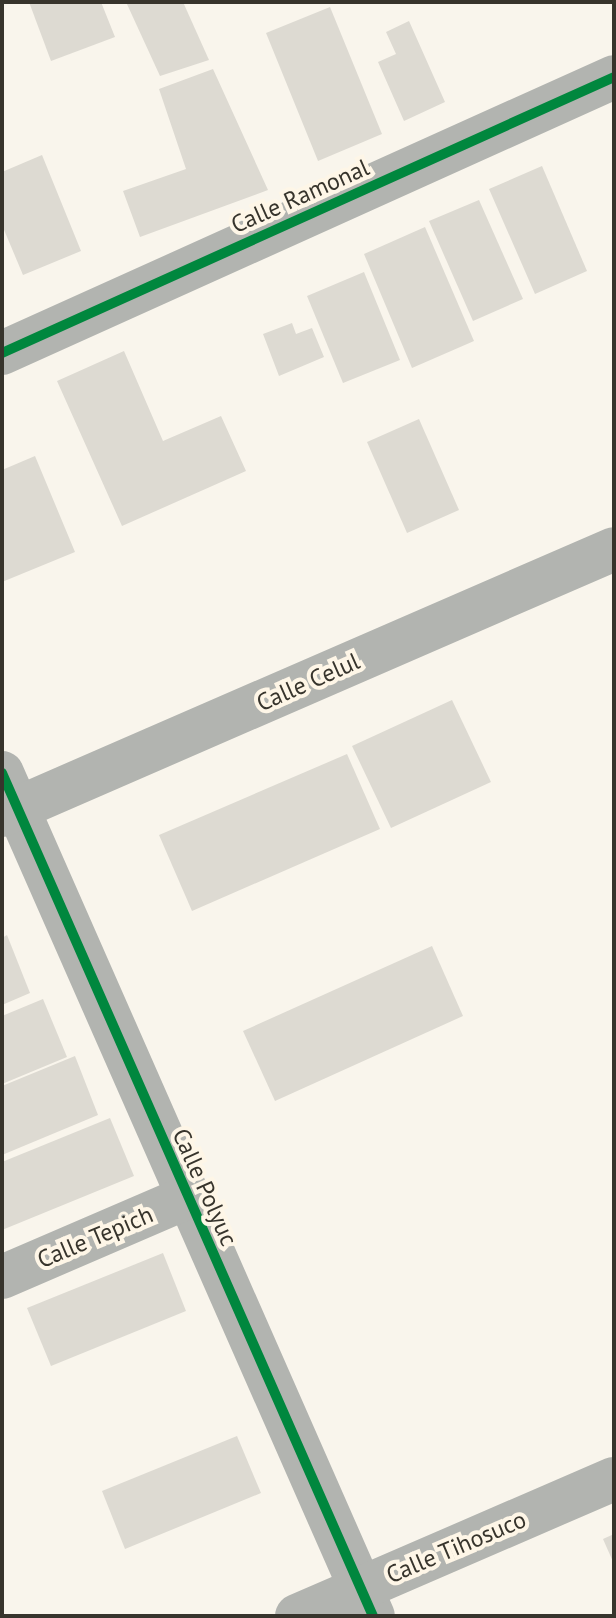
<!DOCTYPE html>
<style>
body{margin:0}
#map{position:relative;width:616px;height:1618px;overflow:hidden;background:#f9f5ec;font-family:"PT Sans",sans-serif}
div>[style]{position:absolute}
[style*='--x']{left:calc(var(--x)*1px);top:calc(var(--y)*1px);width:calc(var(--w)*1px);rotate:calc(var(--a)*1deg)}
.building>*{inset:0;background:#dddad2}
.street>*{height:44px;margin:-22px;padding:0 22px;transform-origin:22px;border-radius:22px;background:#b2b4b0}
.cycleway>*{height:10px;margin:-5px;padding:0 5px;transform-origin:5px;border-radius:5px;background:#00873e}
span{translate:-50% -50%;white-space:nowrap;text-align:center;line-height:1.15;-webkit-text-stroke:8px #fef6e7;paint-order:stroke}
.street-label{font-size:24px;color:#37342c}
.frame{position:absolute;inset:0;border:4px solid #37342c;pointer-events:none}
</style>
<div id="map">
<div class="building">
<div style="clip-path:polygon(29px 2px,101px 2px,115px 37px,51px 61px)"></div>
<div style="clip-path:polygon(126px 2px,183px 2px,209px 60px,160px 76px)"></div>
<div style="clip-path:polygon(330px 7px,382px 134px,318px 161px,266px 33px)"></div>
<div style="clip-path:polygon(409px 21px,445px 102px,404px 121px,378px 62px,396px 54px,386px 32px)"></div>
<div style="clip-path:polygon(213px 69px,268px 190px,140px 237px,123px 191px,186px 169px,159px 89px)"></div>
<div style="clip-path:polygon(42px 155px,81px 251px,23px 275px,2px 225px,2px 172px)"></div>
<div style="clip-path:polygon(542px 166px,587px 271px,535px 294px,489px 189px)"></div>
<div style="clip-path:polygon(479px 200px,523px 299px,473px 321px,429px 221px)"></div>
<div style="clip-path:polygon(425px 227px,474px 341px,412px 368px,364px 254px)"></div>
<div style="clip-path:polygon(364px 272px,400px 360px,343px 383px,307px 296px)"></div>
<div style="clip-path:polygon(292px 323px,296px 334px,312px 328px,324px 357px,279px 376px,263px 334px)"></div>
<div style="clip-path:polygon(124px 351px,163px 441px,221px 416px,246px 471px,122px 526px,57px 381px)"></div>
<div style="clip-path:polygon(419px 419px,459px 510px,407px 533px,367px 442px)"></div>
<div style="clip-path:polygon(35px 456px,75px 552px,2px 582px,2px 470px)"></div>
<div style="clip-path:polygon(452px 700px,491px 782px,391px 828px,352px 746px)"></div>
<div style="clip-path:polygon(347px 754px,380px 829px,192px 911px,159px 835px)"></div>
<div style="clip-path:polygon(7px 935px,30px 993px,2px 1005px,2px 938px)"></div>
<div style="clip-path:polygon(432px 946px,463px 1016px,275px 1101px,243px 1031px)"></div>
<div style="clip-path:polygon(43px 999px,67px 1057px,2px 1084px,2px 1016px)"></div>
<div style="clip-path:polygon(75px 1056px,98px 1115px,2px 1155px,2px 1086px)"></div>
<div style="clip-path:polygon(110px 1118px,134px 1176px,2px 1230px,2px 1162px)"></div>
<div style="clip-path:polygon(163px 1253px,186px 1311px,51px 1366px,27px 1308px)"></div>
<div style="clip-path:polygon(237px 1436px,261px 1493px,125px 1549px,102px 1491px)"></div>
<div style="clip-path:polygon(614px 1534px,614px 1564px,603px 1539px)"></div>
</div>
<div class="street">
<div style="--x:2;--y:353;--w:671;--a:-24.27"></div>
<div style="--x:2;--y:773;--w:921;--a:66.25"></div>
<div style="--x:2;--y:815;--w:667;--a:-23.49"></div>
<div style="--x:2;--y:1277;--w:202;--a:-23.3"></div>
<div style="--x:297;--y:1616;--w:345;--a:-23.4"></div>
</div>
<div class="cycleway">
<div style="--x:2;--y:353;--w:671;--a:-24.27"></div>
<div style="--x:2;--y:773;--w:921;--a:66.25"></div>
</div>
<div class="street-label">
<span style="left:300px;top:196px;rotate:-24deg">Calle Ramonal</span>
<span style="left:308px;top:682px;rotate:-24deg">Calle Celul</span>
<span style="left:205px;top:1187px;rotate:66deg">Calle Polyuc</span>
<span style="left:95px;top:1237px;rotate:-23deg">Calle Tepich</span>
<span style="left:456px;top:1547px;rotate:-23deg">Calle Tihosuco</span>
</div>
<div class="frame"></div>
</div>
